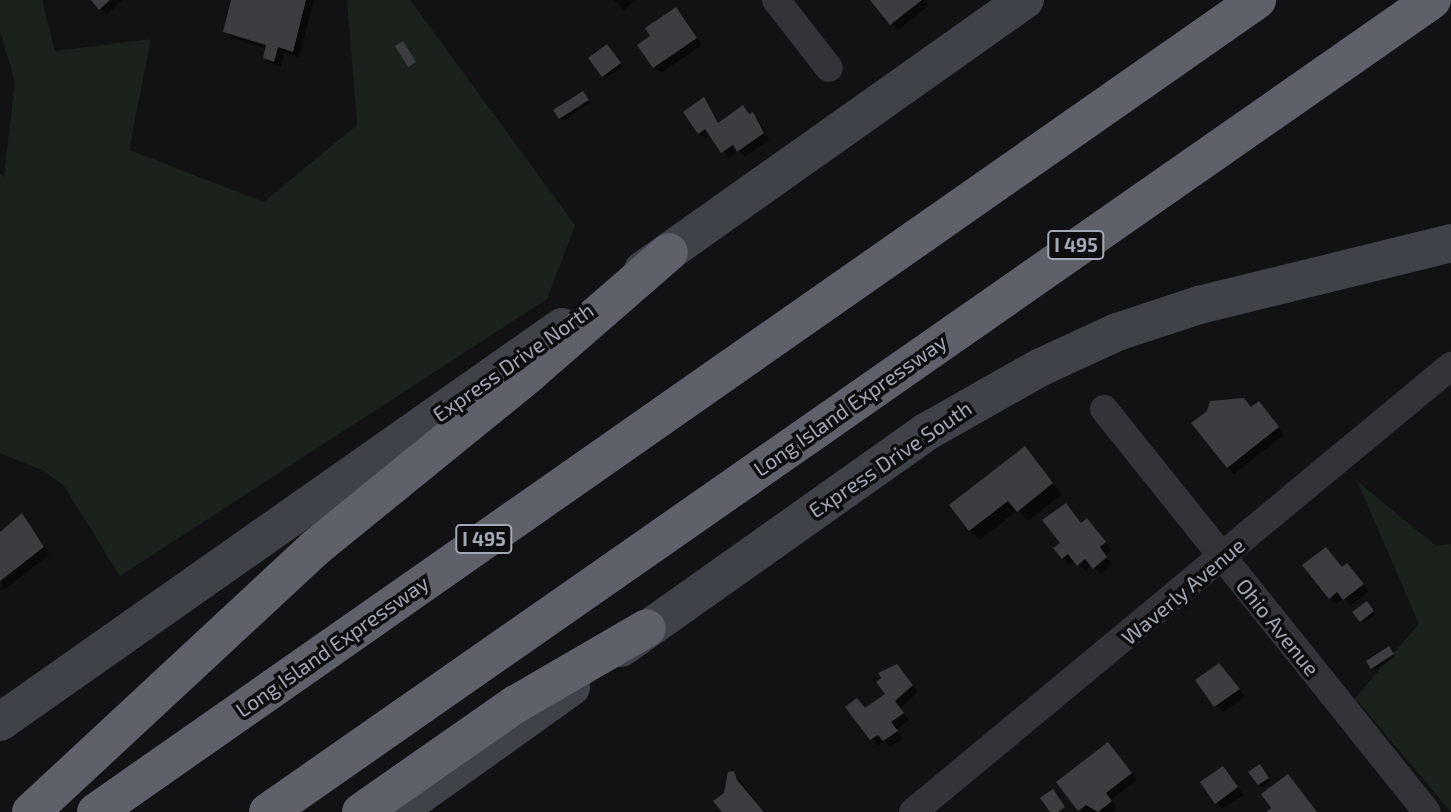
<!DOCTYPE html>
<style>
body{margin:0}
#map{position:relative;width:1451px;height:812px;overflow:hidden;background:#121214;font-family:"Exo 2",sans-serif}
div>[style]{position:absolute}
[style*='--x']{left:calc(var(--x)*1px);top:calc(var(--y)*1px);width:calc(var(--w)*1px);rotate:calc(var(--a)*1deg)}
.green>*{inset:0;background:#1a221b}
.shadow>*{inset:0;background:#0007}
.building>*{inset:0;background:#3c3d41}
.minor>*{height:28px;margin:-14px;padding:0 14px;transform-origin:14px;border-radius:14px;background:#333439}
.secondary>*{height:38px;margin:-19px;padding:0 19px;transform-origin:19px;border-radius:19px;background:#404249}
.motorway>*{height:38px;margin:-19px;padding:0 19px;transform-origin:19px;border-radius:19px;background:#5e616a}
span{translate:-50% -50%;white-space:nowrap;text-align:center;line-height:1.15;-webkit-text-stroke:7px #0d0d0f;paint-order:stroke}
.shield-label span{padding:2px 5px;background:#0d0d0f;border:2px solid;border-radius:5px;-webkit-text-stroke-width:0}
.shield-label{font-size:19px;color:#a2a8b5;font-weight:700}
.street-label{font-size:21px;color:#a2a8b5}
</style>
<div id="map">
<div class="green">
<div style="clip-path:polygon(0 0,42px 0,55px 51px,151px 39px,129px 150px,264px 202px,357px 125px,347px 0,410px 0,575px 225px,547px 299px,120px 576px,64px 486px,44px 471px,0 453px,0 174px,4px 177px,15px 82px,0 31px)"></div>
<div style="clip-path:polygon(1357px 481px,1436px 546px,1451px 544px,1451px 812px,1355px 698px,1419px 624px)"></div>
</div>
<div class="shadow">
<div style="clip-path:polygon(93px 0,122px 0,107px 15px)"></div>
<div style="clip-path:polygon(231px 0,314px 0,299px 57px,284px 53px,281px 67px,271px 64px,264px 58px,267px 49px,232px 38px,225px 31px)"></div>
<div style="clip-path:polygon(614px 0,635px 0,624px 10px)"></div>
<div style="clip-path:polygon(873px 0,925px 0,929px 5px,898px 30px)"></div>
<div style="clip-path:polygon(682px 16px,702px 45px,661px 73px,654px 67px,653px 36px)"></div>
<div style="clip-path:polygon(610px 49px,623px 67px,606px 78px,603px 76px)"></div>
<div style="clip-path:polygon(585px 96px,590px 103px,563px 121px,560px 118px)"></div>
<div style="clip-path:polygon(703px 100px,720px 124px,743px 107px,759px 120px,769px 140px,745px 157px,739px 151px,729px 158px,711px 135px,706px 139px,699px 133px)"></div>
<div style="clip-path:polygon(1252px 409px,1265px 410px,1284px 435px,1234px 474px,1228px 467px)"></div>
<div style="clip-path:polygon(1034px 459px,1062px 494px,1028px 521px,1018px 510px,980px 540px,970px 530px)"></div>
<div style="clip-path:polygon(22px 516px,50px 554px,2px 591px,0 532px)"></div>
<div style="clip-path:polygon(1082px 524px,1094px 527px,1111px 550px,1105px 555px,1112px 564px,1100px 574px,1092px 565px,1085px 571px,1075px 560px,1069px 564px,1063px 558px)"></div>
<div style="clip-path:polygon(1354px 572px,1369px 591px,1351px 605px,1344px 598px,1336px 604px,1330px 597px)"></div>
<div style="clip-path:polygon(1366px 604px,1376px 614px,1364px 623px,1355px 612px)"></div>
<div style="clip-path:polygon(1392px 651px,1395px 657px,1375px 670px,1372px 667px)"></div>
<div style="clip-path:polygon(897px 666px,918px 692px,900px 709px,909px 720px,896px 730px,903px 738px,890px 747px,884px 741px,878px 746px,847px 707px,866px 710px,887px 694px)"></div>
<div style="clip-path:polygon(1225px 672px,1245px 697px,1222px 713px,1197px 681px)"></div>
<div style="clip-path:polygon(1115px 751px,1137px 780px,1111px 800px,1117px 808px,1112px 812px,1082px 812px)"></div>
<div style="clip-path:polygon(1223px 768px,1244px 795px,1223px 809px,1217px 803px)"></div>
<div style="clip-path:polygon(1262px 769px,1270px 781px,1262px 787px,1259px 784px)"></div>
<div style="clip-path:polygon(733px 773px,740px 780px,764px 812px,724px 812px)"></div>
</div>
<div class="building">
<div style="clip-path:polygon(91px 0,110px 0,99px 10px)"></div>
<div style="clip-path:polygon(231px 0,306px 0,293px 52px,278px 47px,274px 62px,263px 58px,266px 45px,223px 32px)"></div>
<div style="clip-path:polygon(870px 0,922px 0,890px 25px)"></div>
<div style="clip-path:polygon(676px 7px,697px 38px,653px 68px,637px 45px,650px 36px,645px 28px)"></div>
<div style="clip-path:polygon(403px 41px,416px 62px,408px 67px,395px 46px)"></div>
<div style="clip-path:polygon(607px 44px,621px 63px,602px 77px,588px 58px)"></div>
<div style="clip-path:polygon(583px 91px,589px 100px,559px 119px,553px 110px)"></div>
<div style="clip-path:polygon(704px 97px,718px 123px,743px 105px,749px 114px,753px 112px,764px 133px,737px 152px,733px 145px,721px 153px,705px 129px,698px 134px,683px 112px)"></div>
<div style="clip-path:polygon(1244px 398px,1251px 407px,1259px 401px,1279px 427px,1227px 468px,1191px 423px,1207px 411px,1210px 401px)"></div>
<div style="clip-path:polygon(1025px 446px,1053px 483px,1017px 512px,1008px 501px,969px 531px,949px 505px)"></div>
<div style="clip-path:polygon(1066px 503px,1081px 523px,1087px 518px,1106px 542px,1100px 547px,1107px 557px,1093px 569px,1085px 559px,1077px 566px,1068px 554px,1062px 559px,1053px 548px,1060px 543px,1042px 520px)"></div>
<div style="clip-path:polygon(22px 513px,44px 547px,0 581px,0 532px)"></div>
<div style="clip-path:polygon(1326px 547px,1342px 567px,1347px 563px,1364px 584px,1343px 600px,1337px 592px,1329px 599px,1302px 565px)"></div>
<div style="clip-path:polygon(1367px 601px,1374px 611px,1360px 622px,1352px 612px)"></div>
<div style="clip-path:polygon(1389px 646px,1394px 654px,1371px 669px,1366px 661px)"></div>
<div style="clip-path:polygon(1219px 663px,1240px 689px,1214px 707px,1195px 680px)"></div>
<div style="clip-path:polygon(897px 664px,913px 685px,895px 701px,904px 713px,891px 722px,898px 731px,883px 741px,878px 735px,870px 740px,845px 707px,857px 698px,865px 708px,885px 694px,876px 682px,881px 678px,878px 673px)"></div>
<div style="clip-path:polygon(1108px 742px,1132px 773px,1106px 793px,1112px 801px,1098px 812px,1086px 805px,1078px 811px,1056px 782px)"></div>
<div style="clip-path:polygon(1260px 764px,1269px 778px,1258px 785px,1248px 772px)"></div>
<div style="clip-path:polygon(1223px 766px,1238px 787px,1215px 804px,1200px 782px)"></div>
<div style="clip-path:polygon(734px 771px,737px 780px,764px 812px,722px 812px,713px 801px,724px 793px,728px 772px)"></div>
<div style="clip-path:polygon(1288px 774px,1317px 812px,1266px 812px,1271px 808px,1261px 794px)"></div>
<div style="clip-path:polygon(1053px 789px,1065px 807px,1058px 812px,1050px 812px,1040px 798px)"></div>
</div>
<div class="minor">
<div style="--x:776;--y:0;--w:86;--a:52.1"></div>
<div style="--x:1104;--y:409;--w:516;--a:51.29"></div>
<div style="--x:913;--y:812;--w:699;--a:-39.66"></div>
</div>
<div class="secondary">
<div style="--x:643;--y:270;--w:468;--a:-35.3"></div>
<div style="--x:621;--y:648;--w:374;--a:-35.3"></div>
<div style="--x:926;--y:432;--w:130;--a:-29.5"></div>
<div style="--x:1039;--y:368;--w:86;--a:-24.8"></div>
<div style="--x:1117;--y:332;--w:86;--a:-18.2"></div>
<div style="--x:1199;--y:305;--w:260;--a:-13.8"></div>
<div style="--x:0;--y:722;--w:687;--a:-35.1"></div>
<div style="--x:396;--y:812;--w:215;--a:-35.5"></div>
</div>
<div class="motorway">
<div style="--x:31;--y:812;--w:388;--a:-42.9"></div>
<div style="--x:315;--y:548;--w:277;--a:-39.1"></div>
<div style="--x:530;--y:373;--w:184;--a:-41"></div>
<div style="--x:96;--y:812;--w:1417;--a:-34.97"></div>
<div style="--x:268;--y:812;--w:1419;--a:-34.9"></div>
<div style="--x:361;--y:812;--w:189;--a:-34.9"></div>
<div style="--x:516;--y:704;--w:151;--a:-30.1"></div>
</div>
<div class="shield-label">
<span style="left:1076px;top:245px">I 495</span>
<span style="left:484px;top:539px">I 495</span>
</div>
<div class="street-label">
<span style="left:513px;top:362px;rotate:-35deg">Express Drive North</span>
<span style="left:850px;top:405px;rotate:-35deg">Long Island Expressway</span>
<span style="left:890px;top:459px;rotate:-34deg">Express Drive South</span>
<span style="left:1183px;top:591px;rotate:-40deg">Waverly Avenue</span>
<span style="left:1278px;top:627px;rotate:51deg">Ohio Avenue</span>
<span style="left:332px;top:646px;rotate:-35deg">Long Island Expressway</span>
</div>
</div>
